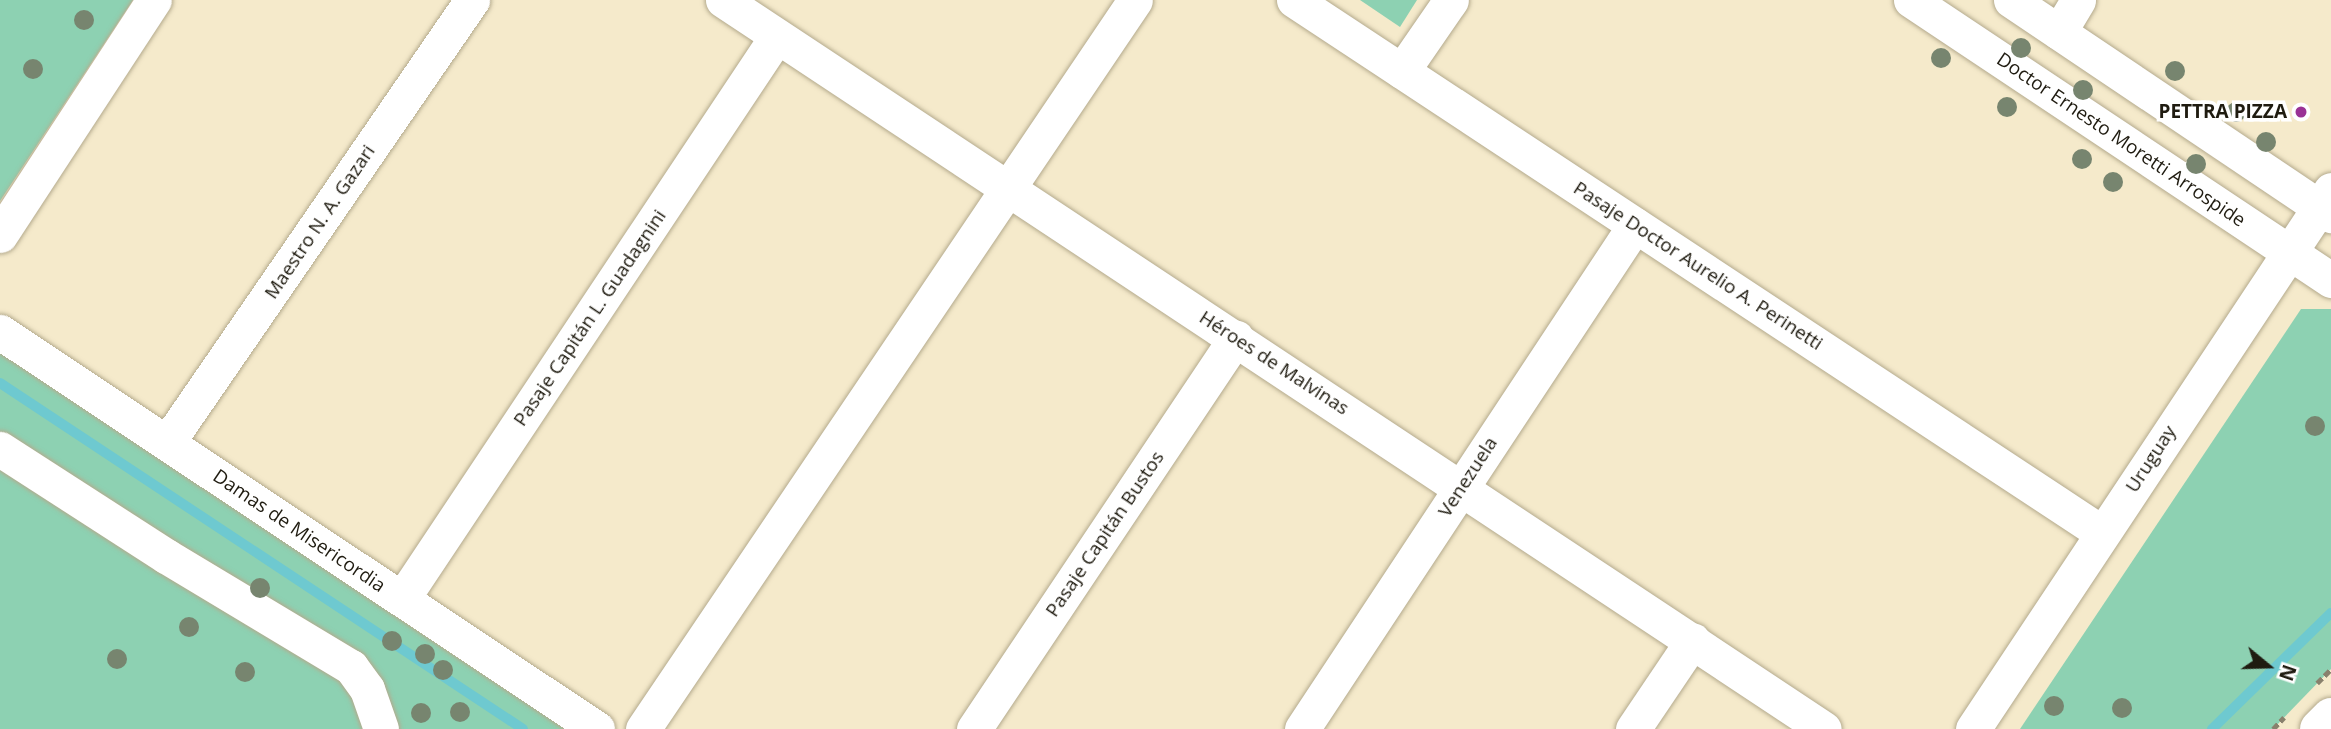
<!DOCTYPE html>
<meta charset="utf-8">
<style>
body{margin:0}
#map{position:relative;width:2331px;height:729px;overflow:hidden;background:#f5eacb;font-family:"Open Sans",sans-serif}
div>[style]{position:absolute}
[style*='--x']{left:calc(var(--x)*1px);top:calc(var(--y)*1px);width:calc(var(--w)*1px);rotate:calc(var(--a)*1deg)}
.green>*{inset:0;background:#8dd1b2}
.stream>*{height:10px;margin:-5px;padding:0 5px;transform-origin:5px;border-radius:5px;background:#6ec9d0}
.path>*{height:4.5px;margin-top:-2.25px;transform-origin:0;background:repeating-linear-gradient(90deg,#89816d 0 7px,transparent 0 10.5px)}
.roads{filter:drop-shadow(0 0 2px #b4aa8d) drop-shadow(0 0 2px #b4aa8d)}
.minor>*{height:35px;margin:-17.5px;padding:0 17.5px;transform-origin:17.5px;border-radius:17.5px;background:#fff}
.major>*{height:38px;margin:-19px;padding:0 19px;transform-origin:19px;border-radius:19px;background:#fff}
.trees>*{width:20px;height:20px;margin:-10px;border-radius:50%;background:#77856f}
.dots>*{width:19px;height:19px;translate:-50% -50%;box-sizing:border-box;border:4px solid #fff;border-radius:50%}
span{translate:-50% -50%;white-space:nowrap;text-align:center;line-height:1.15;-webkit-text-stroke:7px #fff;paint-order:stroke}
.poi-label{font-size:19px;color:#1f1b10;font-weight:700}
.right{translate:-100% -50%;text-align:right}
.street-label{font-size:19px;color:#1f1b10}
.north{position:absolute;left:2233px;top:631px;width:70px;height:70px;-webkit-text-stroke:5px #fff;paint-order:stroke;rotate:109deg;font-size:19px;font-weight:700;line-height:28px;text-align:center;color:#1f1b10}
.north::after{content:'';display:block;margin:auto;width:24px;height:32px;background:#1f1b10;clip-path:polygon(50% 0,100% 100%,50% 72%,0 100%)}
</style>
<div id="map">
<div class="green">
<div style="clip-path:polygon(0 0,133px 0,0 201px)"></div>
<div style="clip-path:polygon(1360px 0,1417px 0,1400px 27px)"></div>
<div style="clip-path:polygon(2301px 309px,2331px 309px,2331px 669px,2273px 729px,2020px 729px)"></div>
<div style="clip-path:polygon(0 353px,565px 729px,0 729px)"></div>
</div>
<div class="stream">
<div style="--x:0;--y:383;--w:627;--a:33.49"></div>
<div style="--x:2212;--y:729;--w:166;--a:-44.3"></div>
</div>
<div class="path">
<div style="--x:2317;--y:683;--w:20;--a:-45"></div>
<div style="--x:2273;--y:729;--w:16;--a:-47"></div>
</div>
<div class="roads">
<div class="minor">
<div style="--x:723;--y:0;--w:1320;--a:33.51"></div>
<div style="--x:1294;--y:0;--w:968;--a:33.41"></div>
<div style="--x:1911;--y:0;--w:505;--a:33.69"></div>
<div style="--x:2011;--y:0;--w:386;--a:33.9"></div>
<div style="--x:2059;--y:32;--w:37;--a:-59"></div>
<div style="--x:1402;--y:71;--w:86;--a:-55.4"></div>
<div style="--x:0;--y:235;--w:281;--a:-56.8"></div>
<div style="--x:0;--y:332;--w:717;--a:33.62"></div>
<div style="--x:167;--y:443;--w:538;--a:-55.45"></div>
<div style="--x:0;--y:449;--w:197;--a:32.8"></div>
<div style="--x:166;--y:556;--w:216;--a:31"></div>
<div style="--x:351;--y:667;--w:27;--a:54"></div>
<div style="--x:367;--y:689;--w:42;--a:70.7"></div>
<div style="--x:402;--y:599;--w:676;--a:-56.33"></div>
<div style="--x:643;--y:729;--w:879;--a:-55.98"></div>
<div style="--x:974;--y:729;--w:471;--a:-56.2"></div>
<div style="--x:1302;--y:729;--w:604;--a:-56.55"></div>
<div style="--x:1633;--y:729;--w:107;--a:-56"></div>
<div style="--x:1973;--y:729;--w:647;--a:-56.41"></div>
</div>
<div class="major">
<div style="--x:2319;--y:729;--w:17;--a:-45"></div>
</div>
</div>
<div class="trees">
<div style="left:84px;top:20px"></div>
<div style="left:2021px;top:48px"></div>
<div style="left:1941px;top:58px"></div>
<div style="left:33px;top:69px"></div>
<div style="left:2175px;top:71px"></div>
<div style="left:2083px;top:90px"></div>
<div style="left:2007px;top:107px"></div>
<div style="left:2236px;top:112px"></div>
<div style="left:2266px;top:142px"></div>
<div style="left:2082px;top:159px"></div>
<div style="left:2196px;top:164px"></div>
<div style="left:2113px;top:182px"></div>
<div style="left:2315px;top:426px"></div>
<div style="left:260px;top:588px"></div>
<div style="left:189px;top:627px"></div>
<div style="left:392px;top:641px"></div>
<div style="left:425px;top:654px"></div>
<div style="left:117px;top:659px"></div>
<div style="left:443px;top:670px"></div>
<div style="left:245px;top:672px"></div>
<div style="left:2054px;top:706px"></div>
<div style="left:2122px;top:708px"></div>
<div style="left:460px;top:712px"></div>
<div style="left:421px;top:713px"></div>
</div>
<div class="dots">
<div style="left:2301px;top:112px;background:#9a3295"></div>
</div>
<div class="poi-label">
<span class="right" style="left:2287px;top:112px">PETTRA PIZZA</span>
</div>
<div class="street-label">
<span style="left:2121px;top:140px;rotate:34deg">Doctor Ernesto Moretti Arrospide</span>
<span style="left:320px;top:222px;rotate:-56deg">Maestro N. A. Gazari</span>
<span style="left:1698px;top:266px;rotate:33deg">Pasaje Doctor Aurelio A. Perinetti</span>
<span style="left:590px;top:318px;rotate:-56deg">Pasaje Capitán L. Guadagnini</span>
<span style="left:1274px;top:363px;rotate:33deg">Héroes de Malvinas</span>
<span style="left:2151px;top:459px;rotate:-57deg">Uruguay</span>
<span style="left:1468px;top:477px;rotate:-57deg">Venezuela</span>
<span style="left:299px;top:531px;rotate:34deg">Damas de Misericordia</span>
<span style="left:1105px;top:534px;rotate:-56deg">Pasaje Capitán Bustos</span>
</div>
<div class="north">N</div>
</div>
